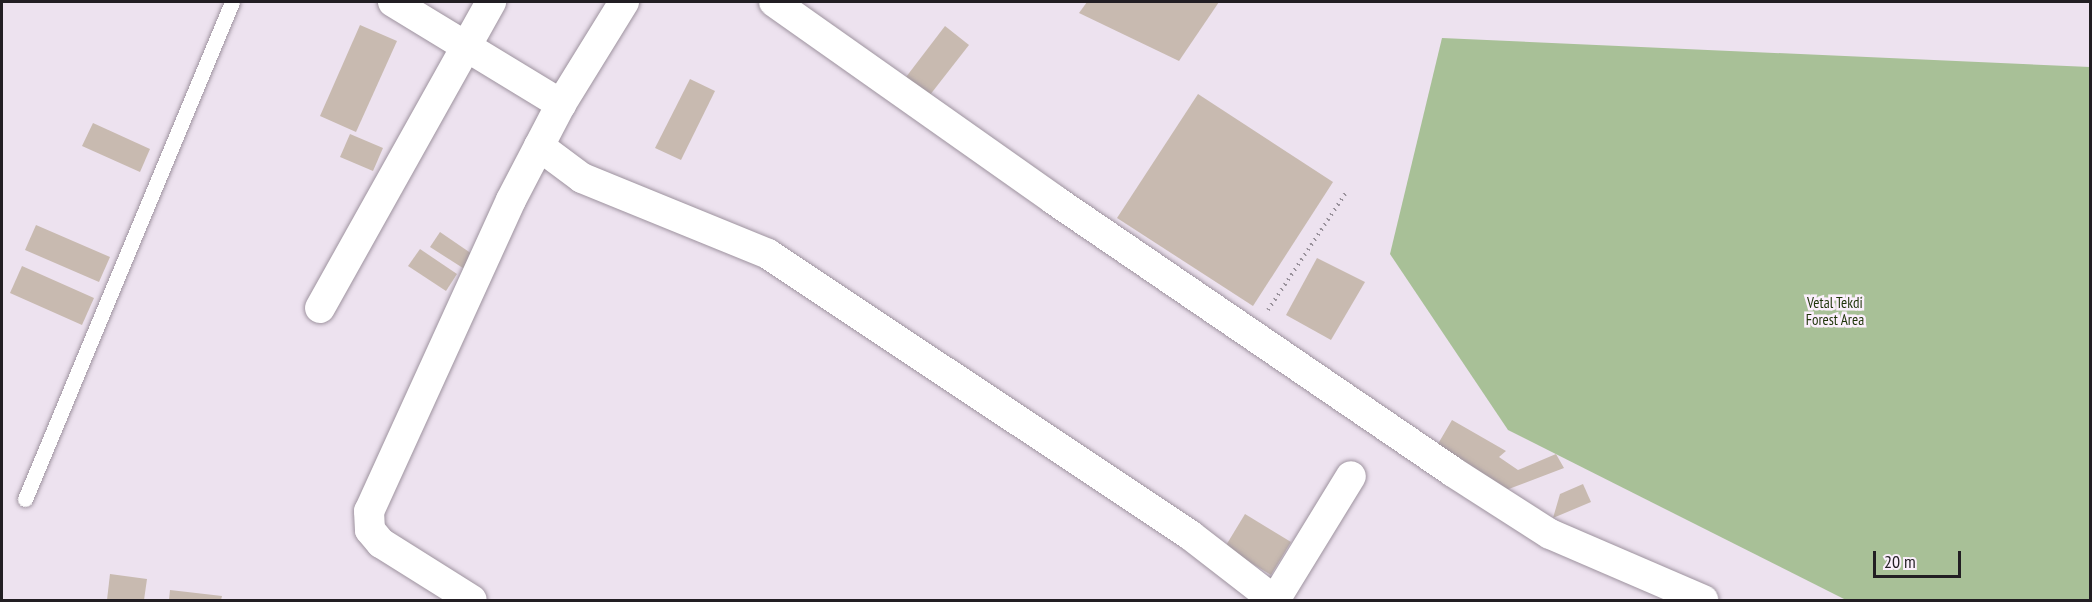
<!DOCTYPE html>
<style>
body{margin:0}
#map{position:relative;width:2092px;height:602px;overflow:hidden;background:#ede2ef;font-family:"PT Sans Narrow",sans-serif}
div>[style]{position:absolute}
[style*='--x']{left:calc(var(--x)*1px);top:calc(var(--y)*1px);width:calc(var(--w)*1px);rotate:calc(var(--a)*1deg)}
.forest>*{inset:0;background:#a8c097}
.building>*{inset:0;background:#c8bab0}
.path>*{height:4px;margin-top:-2px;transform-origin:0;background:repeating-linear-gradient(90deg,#99919b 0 1.5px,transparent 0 6px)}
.roads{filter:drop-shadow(0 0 2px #9e939f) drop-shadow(0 0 2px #9e939f)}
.service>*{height:15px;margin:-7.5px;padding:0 7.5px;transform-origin:7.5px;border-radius:7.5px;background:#fff}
.minor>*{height:30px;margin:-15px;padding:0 15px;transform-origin:15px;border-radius:15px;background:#fff}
span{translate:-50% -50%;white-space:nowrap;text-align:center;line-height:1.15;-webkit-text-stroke:5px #fbeffc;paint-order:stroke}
.park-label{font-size:15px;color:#1f3509}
.frame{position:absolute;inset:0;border:3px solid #221e23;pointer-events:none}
.scale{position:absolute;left:1873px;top:551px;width:88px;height:27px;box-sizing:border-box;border:3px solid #221e23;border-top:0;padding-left:8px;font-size:18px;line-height:21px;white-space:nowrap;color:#221e23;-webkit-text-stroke:4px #fbeffc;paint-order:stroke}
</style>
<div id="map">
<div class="forest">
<div style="clip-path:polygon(1442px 38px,2090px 67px,2090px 600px,1846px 600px,1508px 430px,1390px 254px)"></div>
</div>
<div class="building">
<div style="clip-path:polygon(1087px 2px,1219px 2px,1179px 61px,1079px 13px)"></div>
<div style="clip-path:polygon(360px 25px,397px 41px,356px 132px,320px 116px)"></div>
<div style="clip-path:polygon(945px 26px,969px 45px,926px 100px,903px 81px)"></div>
<div style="clip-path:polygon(690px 79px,715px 91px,681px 160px,655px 148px)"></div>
<div style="clip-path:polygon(1198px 94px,1333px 182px,1253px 306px,1117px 218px)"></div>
<div style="clip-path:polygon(93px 123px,150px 149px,140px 172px,82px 146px)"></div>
<div style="clip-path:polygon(350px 134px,383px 148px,373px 171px,340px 157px)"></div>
<div style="clip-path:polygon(36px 225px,110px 257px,99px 282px,25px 250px)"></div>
<div style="clip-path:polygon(440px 232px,475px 256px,466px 270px,430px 247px)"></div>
<div style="clip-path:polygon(420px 249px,457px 274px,446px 291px,408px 266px)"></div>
<div style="clip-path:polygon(1317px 258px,1365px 282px,1331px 340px,1286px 315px)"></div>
<div style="clip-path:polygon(22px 266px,94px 298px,82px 325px,10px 293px)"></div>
<div style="clip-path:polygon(1452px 420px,1506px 451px,1499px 457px,1518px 470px,1556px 454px,1564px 468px,1506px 490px,1435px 449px)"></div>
<div style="clip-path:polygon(1583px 484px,1591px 502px,1553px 518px,1560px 494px)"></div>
<div style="clip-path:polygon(1245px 514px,1291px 542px,1271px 575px,1225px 547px)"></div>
<div style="clip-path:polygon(110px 574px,147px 579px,144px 600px,107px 600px)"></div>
<div style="clip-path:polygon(170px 590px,222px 596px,221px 600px,169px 600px)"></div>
</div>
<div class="path">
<div style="--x:1268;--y:310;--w:143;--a:-56.4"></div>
</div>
<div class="roads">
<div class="service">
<div style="--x:25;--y:499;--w:538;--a:-67.39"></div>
</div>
<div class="minor">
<div style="--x:393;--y:2;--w:197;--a:31.3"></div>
<div style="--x:561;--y:104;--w:108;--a:117.5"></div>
<div style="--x:511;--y:200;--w:342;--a:114.5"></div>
<div style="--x:369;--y:511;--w:19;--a:87"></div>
<div style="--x:370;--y:530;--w:17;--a:50"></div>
<div style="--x:381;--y:543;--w:107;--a:32.1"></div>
<div style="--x:774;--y:2;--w:342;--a:35.2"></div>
<div style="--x:1053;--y:199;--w:484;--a:34.3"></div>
<div style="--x:1453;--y:472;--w:115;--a:32.6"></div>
<div style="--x:1550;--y:534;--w:167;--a:23.3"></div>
<div style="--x:561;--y:104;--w:120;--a:-58.3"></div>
<div style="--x:539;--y:146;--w:54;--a:36.7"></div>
<div style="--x:582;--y:178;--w:201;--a:22.2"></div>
<div style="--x:768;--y:254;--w:507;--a:33.66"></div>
<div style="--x:1190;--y:535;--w:106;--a:37.7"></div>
<div style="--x:320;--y:308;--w:351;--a:-60.8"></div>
<div style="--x:1275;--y:600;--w:145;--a:-58.5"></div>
</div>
</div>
<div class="park-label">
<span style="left:1835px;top:311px">Vetal Tekdi<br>Forest Area</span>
</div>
<div class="frame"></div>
<div class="scale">20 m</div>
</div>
